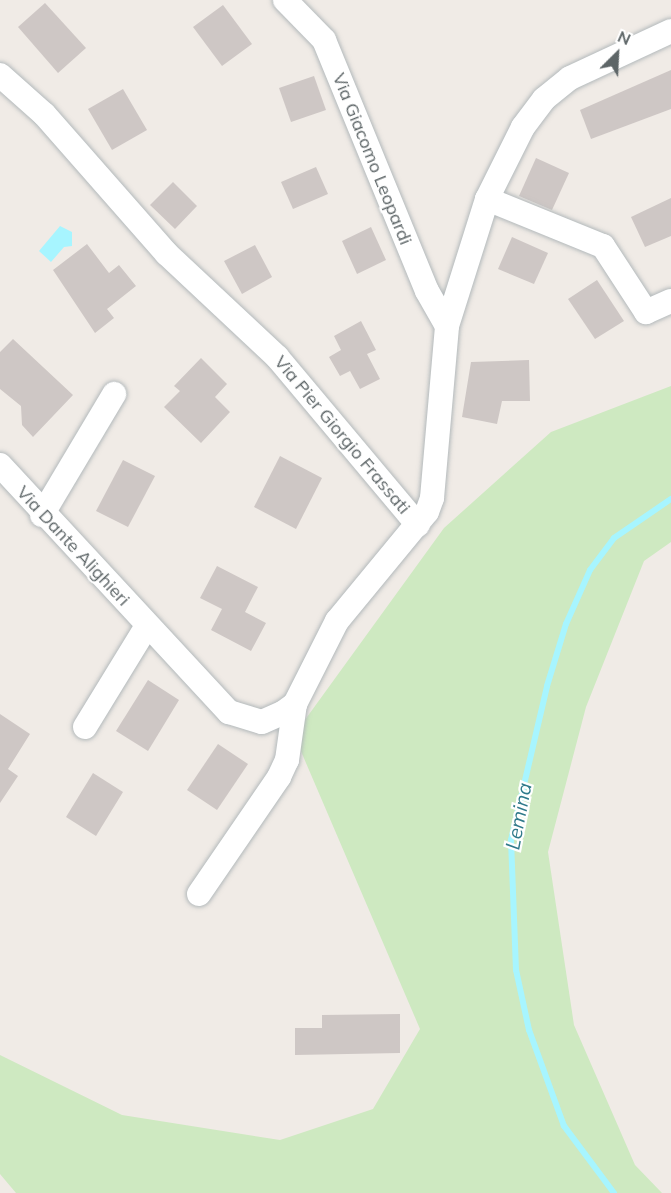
<!DOCTYPE html>
<style>
body{margin:0}
#map{position:relative;width:671px;height:1193px;overflow:hidden;background:#f0ebe6;font-family:Mulish,sans-serif}
div>[style]{position:absolute}
[style*='--x']{left:calc(var(--x)*1px);top:calc(var(--y)*1px);width:calc(var(--w)*1px);rotate:calc(var(--a)*1deg)}
.green>*{inset:0;background:#cee9c1}
.water>*{inset:0;background:#a7f5ff}
.stream>*{height:6px;margin:-3px;padding:0 3px;transform-origin:3px;border-radius:3px;background:#a7f5ff}
.building>*{inset:0;background:#cec7c5}
.roads{filter:drop-shadow(0 0 2px #b3b9bb) drop-shadow(0 0 2px #b3b9bb)}
.street>*{height:24px;margin:-12px;padding:0 12px;transform-origin:12px;border-radius:12px;background:#fff}
span{translate:-50% -50%;white-space:nowrap;text-align:center;line-height:1.15;-webkit-text-stroke:4.5px #fff;paint-order:stroke}
.street-label{font-size:18px;color:#5d6567}
.water-label{font-size:20px;color:#307a8b;font-style:italic}
.north{position:absolute;left:587px;top:24px;width:60px;height:60px;-webkit-text-stroke:4px #fff;paint-order:stroke;rotate:24deg;font-size:16px;font-weight:700;line-height:24px;text-align:center;color:#5d6567}
.north::after{content:'';display:block;margin:auto;width:21px;height:27px;background:#5d6567;clip-path:polygon(50% 0,100% 100%,50% 72%,0 100%)}
</style>
<div id="map">
<div class="green">
<div style="clip-path:polygon(671px 386px,671px 542px,644px 561px,586px 707px,548px 852px,574px 1025px,635px 1165px,662px 1193px,16px 1193px,0 1174px,0 1055px,122px 1115px,280px 1140px,373px 1109px,420px 1029px,294px 735px,444px 528px,551px 432px)"></div>
</div>
<div class="water">
<div style="clip-path:polygon(60px 226px,72px 232px,72px 246px,64px 247px,51px 262px,39px 251px)"></div>
</div>
<div class="stream">
<div style="--x:614;--y:1193;--w:84;--a:-126.7"></div>
<div style="--x:564;--y:1126;--w:102;--a:-110"></div>
<div style="--x:529;--y:1030;--w:61;--a:-102.2"></div>
<div style="--x:516;--y:970;--w:130;--a:-92.2"></div>
<div style="--x:511;--y:840;--w:158;--a:-76.8"></div>
<div style="--x:547;--y:686;--w:65;--a:-73"></div>
<div style="--x:566;--y:624;--w:59;--a:-66"></div>
<div style="--x:590;--y:570;--w:40;--a:-53"></div>
<div style="--x:614;--y:538;--w:69;--a:-34.4"></div>
</div>
<div class="building">
<div style="clip-path:polygon(45px 3px,86px 48px,58px 73px,18px 27px)"></div>
<div style="clip-path:polygon(223px 5px,252px 44px,222px 66px,193px 27px)"></div>
<div style="clip-path:polygon(671px 70px,671px 109px,591px 139px,580px 110px)"></div>
<div style="clip-path:polygon(314px 76px,326px 110px,291px 122px,279px 88px)"></div>
<div style="clip-path:polygon(123px 89px,147px 130px,112px 150px,88px 109px)"></div>
<div style="clip-path:polygon(536px 158px,569px 173px,552px 210px,519px 196px)"></div>
<div style="clip-path:polygon(316px 167px,328px 194px,293px 209px,281px 182px)"></div>
<div style="clip-path:polygon(173px 182px,197px 206px,175px 229px,150px 205px)"></div>
<div style="clip-path:polygon(671px 198px,671px 236px,645px 247px,631px 217px)"></div>
<div style="clip-path:polygon(371px 227px,386px 260px,357px 274px,342px 241px)"></div>
<div style="clip-path:polygon(512px 237px,548px 253px,534px 284px,498px 269px)"></div>
<div style="clip-path:polygon(87px 244px,109px 273px,119px 265px,136px 286px,107px 309px,114px 318px,95px 333px,53px 270px)"></div>
<div style="clip-path:polygon(255px 245px,272px 277px,242px 294px,224px 261px)"></div>
<div style="clip-path:polygon(597px 280px,624px 321px,595px 339px,568px 299px)"></div>
<div style="clip-path:polygon(361px 321px,376px 350px,367px 354px,380px 379px,360px 389px,350px 371px,340px 376px,329px 357px,341px 350px,334px 336px)"></div>
<div style="clip-path:polygon(13px 339px,73px 395px,33px 437px,22px 425px,21px 406px,0 389px,0 352px)"></div>
<div style="clip-path:polygon(201px 358px,227px 384px,215px 397px,230px 412px,201px 443px,164px 407px,180px 391px,174px 386px)"></div>
<div style="clip-path:polygon(529px 360px,530px 401px,502px 401px,497px 424px,462px 417px,471px 362px)"></div>
<div style="clip-path:polygon(280px 456px,322px 478px,296px 529px,254px 507px)"></div>
<div style="clip-path:polygon(123px 460px,155px 476px,128px 527px,96px 511px)"></div>
<div style="clip-path:polygon(217px 566px,258px 587px,245px 612px,266px 623px,251px 651px,211px 630px,222px 609px,200px 598px)"></div>
<div style="clip-path:polygon(148px 680px,179px 700px,148px 751px,116px 731px)"></div>
<div style="clip-path:polygon(0 714px,30px 734px,8px 769px,18px 776px,0 803px)"></div>
<div style="clip-path:polygon(218px 744px,248px 764px,217px 810px,187px 790px)"></div>
<div style="clip-path:polygon(93px 773px,123px 792px,96px 836px,66px 817px)"></div>
<div style="clip-path:polygon(400px 1014px,400px 1053px,295px 1055px,295px 1028px,322px 1028px,322px 1015px)"></div>
</div>
<div class="roads">
<div class="street">
<div style="--x:285;--y:0;--w:56;--a:45.7"></div>
<div style="--x:324;--y:40;--w:271;--a:67.7"></div>
<div style="--x:427;--y:291;--w:40;--a:60.3"></div>
<div style="--x:0;--y:75;--w:59;--a:41.6"></div>
<div style="--x:44;--y:114;--w:186;--a:48.7"></div>
<div style="--x:167;--y:254;--w:151;--a:43.1"></div>
<div style="--x:277;--y:357;--w:219;--a:50"></div>
<div style="--x:487;--y:199;--w:125;--a:22.1"></div>
<div style="--x:603;--y:246;--w:79;--a:56.9"></div>
<div style="--x:646;--y:312;--w:27;--a:-24"></div>
<div style="--x:0;--y:465;--w:337;--a:47.2"></div>
<div style="--x:229;--y:712;--w:34;--a:17"></div>
<div style="--x:262;--y:722;--w:24;--a:-24"></div>
<div style="--x:284;--y:712;--w:14;--a:-36"></div>
<div style="--x:295;--y:704;--w:93;--a:-63.2"></div>
<div style="--x:337;--y:621;--w:141;--a:-50.5"></div>
<div style="--x:427;--y:512;--w:15;--a:-70"></div>
<div style="--x:432;--y:498;--w:173;--a:-85"></div>
<div style="--x:447;--y:326;--w:133;--a:-72.5"></div>
<div style="--x:487;--y:199;--w:80;--a:-63.4"></div>
<div style="--x:523;--y:127;--w:35;--a:-53"></div>
<div style="--x:544;--y:99;--w:33;--a:-39"></div>
<div style="--x:570;--y:78;--w:111;--a:-25"></div>
<div style="--x:42;--y:515;--w:141;--a:-59.2"></div>
<div style="--x:85;--y:727;--w:119;--a:-58.5"></div>
<div style="--x:199;--y:894;--w:142;--a:-55.6"></div>
<div style="--x:279;--y:777;--w:19;--a:-65"></div>
<div style="--x:287;--y:760;--w:57;--a:-81.9"></div>
</div>
</div>
<div class="street-label">
<span style="left:372px;top:159px;rotate:68deg">Via Giacomo Leopardi</span>
<span style="left:342px;top:435px;rotate:50deg">Via Pier Giorgio Frassati</span>
<span style="left:73px;top:546px;rotate:47deg">Via Dante Alighieri</span>
</div>
<div class="water-label">
<span style="left:518px;top:816px;rotate:-79deg">Lemina</span>
</div>
<div class="north">N</div>
</div>
